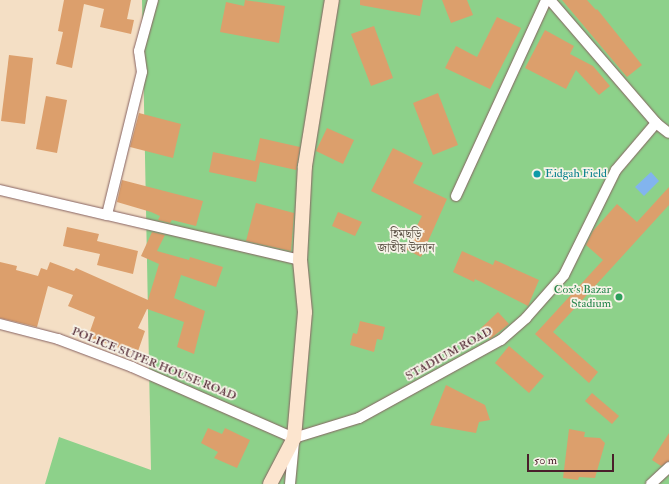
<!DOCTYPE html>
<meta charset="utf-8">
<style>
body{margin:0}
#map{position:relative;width:669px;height:484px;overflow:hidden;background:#f4dfc5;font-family:"IM FELL Double Pica","Noto Serif Bengali",serif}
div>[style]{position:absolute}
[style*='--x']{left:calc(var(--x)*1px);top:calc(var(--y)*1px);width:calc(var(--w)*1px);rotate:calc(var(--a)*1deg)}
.green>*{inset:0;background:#8dd18a}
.water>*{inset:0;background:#82b4ee}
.building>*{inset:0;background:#dc9f6c}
.roads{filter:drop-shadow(0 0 1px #866261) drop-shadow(0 0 1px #866261)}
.street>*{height:10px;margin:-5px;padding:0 5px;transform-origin:5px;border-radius:5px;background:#fff}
.secondary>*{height:14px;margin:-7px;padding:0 7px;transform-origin:7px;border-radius:7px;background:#fce5cf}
.dots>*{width:11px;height:11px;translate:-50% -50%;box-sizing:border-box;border:2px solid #f7f3e8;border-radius:50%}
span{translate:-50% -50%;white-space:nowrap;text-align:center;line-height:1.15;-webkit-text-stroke:3.5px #f7f3e8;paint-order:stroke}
.culture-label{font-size:12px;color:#0d838f}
.left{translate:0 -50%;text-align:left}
.park-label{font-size:12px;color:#5e5448}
.leisure-label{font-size:12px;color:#27864d}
.right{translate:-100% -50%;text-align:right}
.street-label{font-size:12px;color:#4a1f2b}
.scale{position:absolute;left:527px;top:454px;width:87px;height:18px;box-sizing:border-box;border:2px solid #4a1f2b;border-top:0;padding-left:5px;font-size:12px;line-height:14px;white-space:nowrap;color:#4a1f2b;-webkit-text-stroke:3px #f7f3e8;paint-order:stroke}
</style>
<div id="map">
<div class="green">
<div style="clip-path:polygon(142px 0,669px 0,669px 484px,45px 484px,59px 437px,151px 470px)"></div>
</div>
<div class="water">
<div style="clip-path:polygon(651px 172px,659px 181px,644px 196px,635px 187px)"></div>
</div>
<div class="building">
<div style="clip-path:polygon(64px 0,131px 0,127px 19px,134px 20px,131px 34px,100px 27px,104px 9px,84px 4px,72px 68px,56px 64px,63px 32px,58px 31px)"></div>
<div style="clip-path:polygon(245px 0,285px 6px,279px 43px,220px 32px,226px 2px,244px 6px)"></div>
<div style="clip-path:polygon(360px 0,423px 0,420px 16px,360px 5px)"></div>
<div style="clip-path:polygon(442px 0,467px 0,473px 15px,451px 23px)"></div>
<div style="clip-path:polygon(562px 0,587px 0,596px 10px,597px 9px,642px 65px,627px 77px)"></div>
<div style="clip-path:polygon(497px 17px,521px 28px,490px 89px,445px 68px,456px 46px,477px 57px)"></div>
<div style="clip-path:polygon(374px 26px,393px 78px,371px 86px,351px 34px)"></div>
<div style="clip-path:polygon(545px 30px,574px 46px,570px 54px,593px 66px,610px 86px,599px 95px,576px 70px,566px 89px,525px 68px)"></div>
<div style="clip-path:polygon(9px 55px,33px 58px,25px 124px,1px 121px)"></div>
<div style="clip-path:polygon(438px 93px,458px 145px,433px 155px,413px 103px)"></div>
<div style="clip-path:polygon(46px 96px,67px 100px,57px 153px,36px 149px)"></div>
<div style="clip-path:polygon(139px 113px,181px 124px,173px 158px,130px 147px)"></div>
<div style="clip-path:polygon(327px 128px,354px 140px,343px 164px,316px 151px)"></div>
<div style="clip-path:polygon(260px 138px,300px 147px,296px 170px,260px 162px,256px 182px,209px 172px,213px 152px,255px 161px)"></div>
<div style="clip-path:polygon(393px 148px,423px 163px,413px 183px,447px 199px,421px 257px,405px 249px,422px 216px,371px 191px)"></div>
<div style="clip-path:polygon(122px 180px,203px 201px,196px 226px,172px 220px,170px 223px,158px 220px,160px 216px,151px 212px,117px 202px)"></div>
<div style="clip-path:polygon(669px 187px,669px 205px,553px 332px,598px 372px,589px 383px,535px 334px,603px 260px,586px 245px,593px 231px,617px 204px,637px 222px)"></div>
<div style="clip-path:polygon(256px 203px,294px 213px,291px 251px,246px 241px)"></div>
<div style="clip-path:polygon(338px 212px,362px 222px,355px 236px,332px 226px)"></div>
<div style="clip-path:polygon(67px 227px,99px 234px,97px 241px,138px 251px,133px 274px,97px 265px,100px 254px,63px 246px)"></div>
<div style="clip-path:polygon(152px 232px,165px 235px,157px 251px,189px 260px,190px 257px,223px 267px,216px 287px,181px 275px,174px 298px,205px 311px,194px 354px,177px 347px,184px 322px,147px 309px,138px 328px,145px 331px,137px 354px,88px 337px,95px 317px,68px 306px,73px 295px,48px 286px,37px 327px,0 318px,0 262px,17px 266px,16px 270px,38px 276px,41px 268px,47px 270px,50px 262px,74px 271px,76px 268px,148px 300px,159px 264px,141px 256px)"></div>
<div style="clip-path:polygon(462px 251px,493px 265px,495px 260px,539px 280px,528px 306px,475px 279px,474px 282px,453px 272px)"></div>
<div style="clip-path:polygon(498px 312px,509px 324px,490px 339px,480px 329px)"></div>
<div style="clip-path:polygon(360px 321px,385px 327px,382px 340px,377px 339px,374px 352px,350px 345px,353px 333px,357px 334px)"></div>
<div style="clip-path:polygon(509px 346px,544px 376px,529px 393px,495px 363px)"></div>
<div style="clip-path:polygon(446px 385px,485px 405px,490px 420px,479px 422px,476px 433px,430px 425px)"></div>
<div style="clip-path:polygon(592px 393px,619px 416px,612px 424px,585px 401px)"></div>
<div style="clip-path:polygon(208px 428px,222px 434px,225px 428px,250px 440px,237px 468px,214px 458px,218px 452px,201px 443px)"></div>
<div style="clip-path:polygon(569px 429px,585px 432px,584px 437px,600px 438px,605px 443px,595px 478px,579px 477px,578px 480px,563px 478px)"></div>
<div style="clip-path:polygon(669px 433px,669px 461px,661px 466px,652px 460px)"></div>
</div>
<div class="roads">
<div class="street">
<div style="--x:153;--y:0;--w:53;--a:105.4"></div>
<div style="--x:139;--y:51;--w:21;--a:82"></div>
<div style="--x:142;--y:72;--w:147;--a:103.8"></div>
<div style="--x:107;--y:215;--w:198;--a:13.1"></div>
<div style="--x:550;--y:0;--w:162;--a:49.2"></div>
<div style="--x:656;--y:123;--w:16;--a:38"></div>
<div style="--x:0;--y:190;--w:110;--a:13.2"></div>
<div style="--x:456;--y:196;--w:216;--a:-65.3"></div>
<div style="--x:0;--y:324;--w:60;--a:14.5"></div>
<div style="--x:58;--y:339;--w:79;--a:20.7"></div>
<div style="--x:132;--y:367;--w:177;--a:23.7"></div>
<div style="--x:294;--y:438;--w:68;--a:-17.1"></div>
<div style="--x:359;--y:418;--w:162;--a:-28.8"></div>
<div style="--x:501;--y:340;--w:33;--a:-41"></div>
<div style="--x:526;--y:318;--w:57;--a:-48.5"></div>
<div style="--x:564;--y:275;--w:117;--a:-63.7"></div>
<div style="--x:616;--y:170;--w:62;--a:-49.6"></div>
<div style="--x:290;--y:484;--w:42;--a:-84.6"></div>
<div style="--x:651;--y:484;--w:25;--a:-43"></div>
</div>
<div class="secondary">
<div style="--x:270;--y:484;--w:52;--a:-62.4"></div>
<div style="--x:294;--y:438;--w:126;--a:-85"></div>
<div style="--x:305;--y:312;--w:52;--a:-95.5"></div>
<div style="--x:300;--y:260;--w:94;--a:-87"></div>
<div style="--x:305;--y:166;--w:168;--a:-80.8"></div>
</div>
</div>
<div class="dots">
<div style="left:537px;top:174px;background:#0f9aa8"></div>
<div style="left:619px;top:297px;background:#2e9e5b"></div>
</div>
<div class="culture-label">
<span class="left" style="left:545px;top:174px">Eidgah Field</span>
</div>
<div class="park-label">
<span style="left:406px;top:242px">হিমছড়ি<br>জাতীয় উদ্যান</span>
</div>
<div class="leisure-label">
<span class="right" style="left:611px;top:297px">Cox's Bazar<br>Stadium</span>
</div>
<div class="street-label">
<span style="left:449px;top:354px;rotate:-29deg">STADIUM ROAD</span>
<span style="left:154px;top:364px;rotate:22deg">POLICE SUPER HOUSE ROAD</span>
</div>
<div class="scale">50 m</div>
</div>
